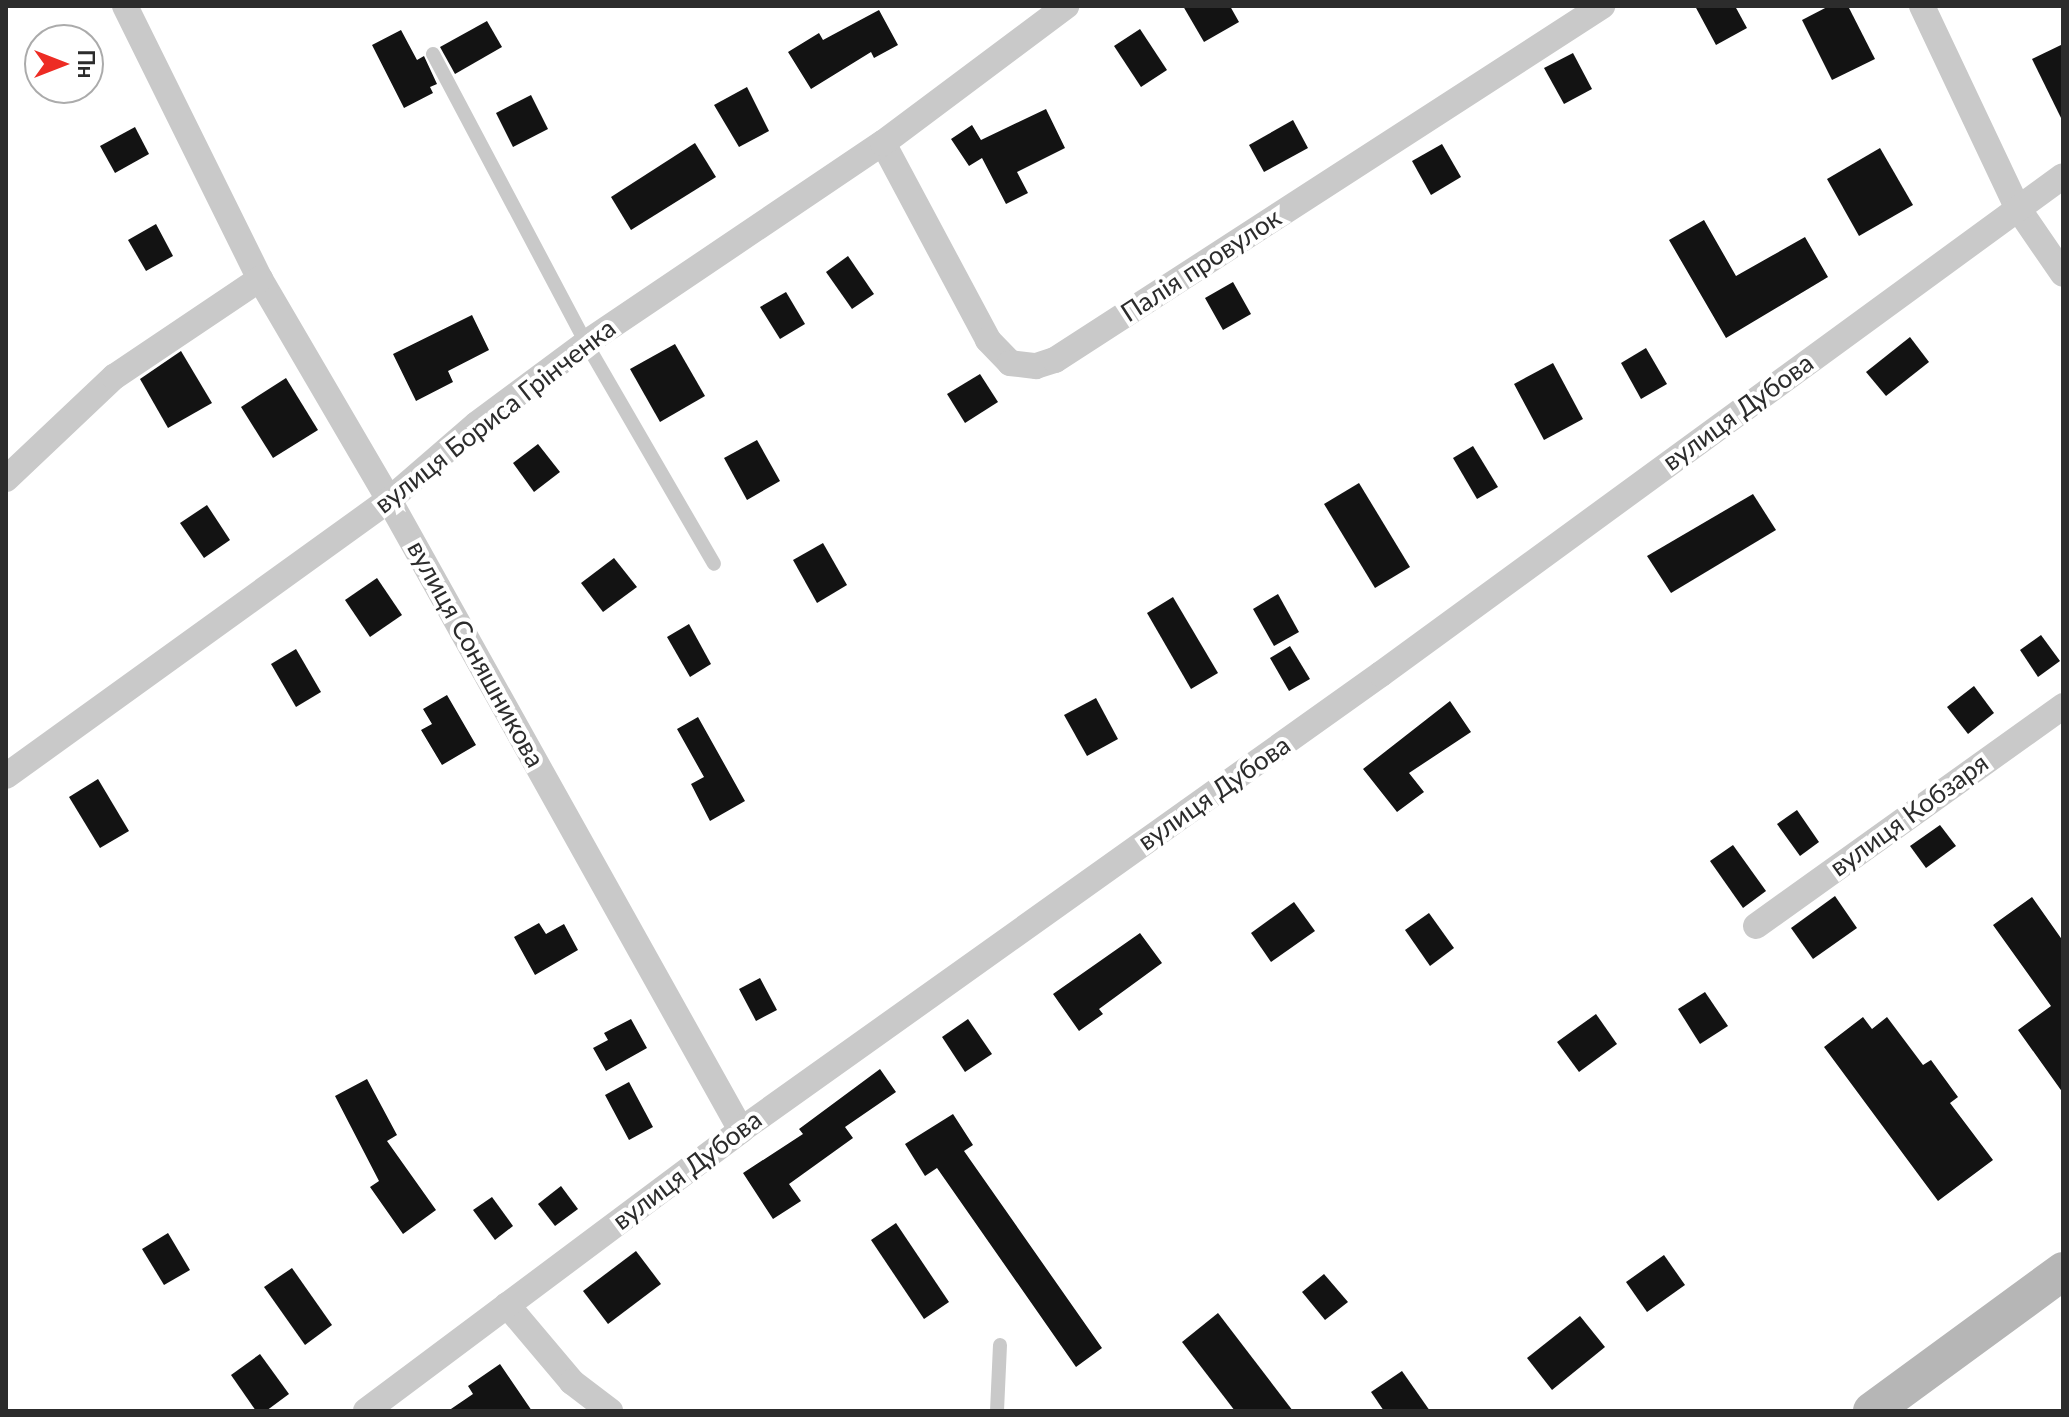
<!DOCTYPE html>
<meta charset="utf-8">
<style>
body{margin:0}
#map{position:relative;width:2069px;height:1417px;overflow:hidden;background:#fff;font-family:Lato,sans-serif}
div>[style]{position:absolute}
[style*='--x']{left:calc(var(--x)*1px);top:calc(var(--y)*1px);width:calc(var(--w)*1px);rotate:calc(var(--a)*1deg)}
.building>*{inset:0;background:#131313}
.lane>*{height:14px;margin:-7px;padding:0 7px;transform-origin:7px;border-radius:7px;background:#c9c9c9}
.street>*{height:26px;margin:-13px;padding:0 13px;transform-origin:13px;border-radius:13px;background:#c9c9c9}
.secondary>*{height:38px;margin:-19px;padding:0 19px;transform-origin:19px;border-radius:19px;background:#b6b6b6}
span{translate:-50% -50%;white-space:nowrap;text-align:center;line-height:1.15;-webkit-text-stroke:8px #fff;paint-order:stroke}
.street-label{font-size:26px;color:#2c2c2c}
.frame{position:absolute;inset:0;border:8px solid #2c2c2c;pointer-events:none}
.north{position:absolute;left:24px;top:24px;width:80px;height:80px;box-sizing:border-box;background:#fff;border:2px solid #ababab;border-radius:50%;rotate:90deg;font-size:22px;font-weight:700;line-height:32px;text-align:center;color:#2c2c2c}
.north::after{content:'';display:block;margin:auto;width:28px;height:36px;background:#ed2c24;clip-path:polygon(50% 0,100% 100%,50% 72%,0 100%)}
</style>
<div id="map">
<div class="building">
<div style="clip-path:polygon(1183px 6px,1230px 6px,1239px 22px,1204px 42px)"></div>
<div style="clip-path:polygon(1695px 6px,1735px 6px,1747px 28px,1716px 45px)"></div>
<div style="clip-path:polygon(1829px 6px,1848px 6px,1875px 59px,1832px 80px,1802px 20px)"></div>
<div style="clip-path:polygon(879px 10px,898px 45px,874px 58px,871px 52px,811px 89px,788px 52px,819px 33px,823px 40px)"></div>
<div style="clip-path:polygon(487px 21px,502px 47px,455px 74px,440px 47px)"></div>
<div style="clip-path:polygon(1140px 29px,1167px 70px,1141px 87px,1114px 46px)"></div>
<div style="clip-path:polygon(401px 30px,417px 60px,424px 56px,437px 84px,430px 87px,433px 93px,404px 108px,372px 45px)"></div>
<div style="clip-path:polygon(2063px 44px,2063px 122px,2032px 59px)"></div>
<div style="clip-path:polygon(1573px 53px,1592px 89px,1564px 104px,1544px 68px)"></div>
<div style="clip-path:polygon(747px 87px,769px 131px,739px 147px,714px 105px)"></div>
<div style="clip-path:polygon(531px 95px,548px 129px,513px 147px,496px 113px)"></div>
<div style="clip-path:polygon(1046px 109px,1065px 148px,1017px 172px,1028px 193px,1006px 204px,982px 158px,969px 166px,951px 139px,972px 125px,981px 140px)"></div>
<div style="clip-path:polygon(1293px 120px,1308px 148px,1264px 172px,1249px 145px)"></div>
<div style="clip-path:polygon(135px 127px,149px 154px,115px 173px,100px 146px)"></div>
<div style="clip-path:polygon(695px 143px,716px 177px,631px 230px,611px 197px)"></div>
<div style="clip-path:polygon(1442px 144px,1461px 177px,1431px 195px,1412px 161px)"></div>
<div style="clip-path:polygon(1880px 148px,1913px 205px,1859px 236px,1827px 179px)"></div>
<div style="clip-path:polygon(1704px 220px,1736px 276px,1805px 237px,1828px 277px,1726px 338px,1669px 240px)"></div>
<div style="clip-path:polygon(156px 224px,173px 256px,146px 271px,128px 240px)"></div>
<div style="clip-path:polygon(848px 256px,874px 294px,852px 309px,826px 272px)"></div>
<div style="clip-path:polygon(1233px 282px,1251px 314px,1223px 330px,1205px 298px)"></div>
<div style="clip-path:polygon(786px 292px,805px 324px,780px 339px,760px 307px)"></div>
<div style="clip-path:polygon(472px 315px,489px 350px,448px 371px,453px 382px,416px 401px,393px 354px)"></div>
<div style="clip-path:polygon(1910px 337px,1929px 362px,1886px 396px,1866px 372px)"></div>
<div style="clip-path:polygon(675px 344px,705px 396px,660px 422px,630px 369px)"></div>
<div style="clip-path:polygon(1646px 348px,1667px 384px,1641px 399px,1621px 363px)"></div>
<div style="clip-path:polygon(181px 351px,212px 403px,168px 428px,140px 379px)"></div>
<div style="clip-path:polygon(1553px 363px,1583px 419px,1544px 440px,1514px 384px)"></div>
<div style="clip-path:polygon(980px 374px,998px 402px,965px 423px,947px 394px)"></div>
<div style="clip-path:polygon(286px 378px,318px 430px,273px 458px,241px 407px)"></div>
<div style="clip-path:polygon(757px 440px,780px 481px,747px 500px,724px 458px)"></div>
<div style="clip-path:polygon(538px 444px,560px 472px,534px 492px,513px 463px)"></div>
<div style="clip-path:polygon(1473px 446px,1498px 487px,1477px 499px,1453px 458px)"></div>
<div style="clip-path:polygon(1359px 483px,1410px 567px,1375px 588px,1324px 504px)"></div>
<div style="clip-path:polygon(1753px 494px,1776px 530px,1671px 593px,1647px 556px)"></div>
<div style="clip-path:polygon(207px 505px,230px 540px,204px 558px,180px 523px)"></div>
<div style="clip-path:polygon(823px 543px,847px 585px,817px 603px,793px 560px)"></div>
<div style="clip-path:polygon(614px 558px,637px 587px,603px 612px,581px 583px)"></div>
<div style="clip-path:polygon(377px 578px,402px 615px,370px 637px,345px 600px)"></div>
<div style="clip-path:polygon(1278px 594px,1299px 632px,1274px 646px,1253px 609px)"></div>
<div style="clip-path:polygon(1173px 597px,1218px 673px,1191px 689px,1147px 613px)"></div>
<div style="clip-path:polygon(689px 624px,711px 664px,690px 677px,667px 637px)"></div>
<div style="clip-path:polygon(2041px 635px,2060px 661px,2038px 677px,2020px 650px)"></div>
<div style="clip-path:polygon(1290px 646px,1310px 679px,1289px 691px,1270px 658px)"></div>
<div style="clip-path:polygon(296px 649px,321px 692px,296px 707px,271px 664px)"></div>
<div style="clip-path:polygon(1974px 686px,1994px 713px,1968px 734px,1947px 707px)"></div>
<div style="clip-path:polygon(447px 695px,476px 745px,442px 765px,421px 730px,432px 724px,423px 709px)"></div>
<div style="clip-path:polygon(1096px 698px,1118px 739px,1087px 756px,1064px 715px)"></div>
<div style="clip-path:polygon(1450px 701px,1471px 732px,1409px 773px,1424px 792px,1397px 812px,1363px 769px)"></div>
<div style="clip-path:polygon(698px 717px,745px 801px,710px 821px,691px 784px,704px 777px,677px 729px)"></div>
<div style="clip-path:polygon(98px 779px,129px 831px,100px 848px,69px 797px)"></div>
<div style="clip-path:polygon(1797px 810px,1819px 842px,1800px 856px,1777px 824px)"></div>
<div style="clip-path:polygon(1940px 825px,1956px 846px,1926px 868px,1910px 846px)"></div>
<div style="clip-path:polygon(1733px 845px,1766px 891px,1743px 908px,1710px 861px)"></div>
<div style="clip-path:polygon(1835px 896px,1857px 928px,1813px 959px,1791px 928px)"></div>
<div style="clip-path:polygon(2032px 897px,2063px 941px,2063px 1093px,2018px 1030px,2051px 1006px,1993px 925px)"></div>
<div style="clip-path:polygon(1294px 902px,1315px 931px,1271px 962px,1251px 933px)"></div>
<div style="clip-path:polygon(1429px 913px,1454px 948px,1430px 966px,1405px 930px)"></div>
<div style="clip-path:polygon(539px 923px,546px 934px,564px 924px,578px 950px,535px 975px,514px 937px)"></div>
<div style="clip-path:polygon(1140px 933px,1162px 963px,1099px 1009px,1103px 1014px,1079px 1031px,1053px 994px)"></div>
<div style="clip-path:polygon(760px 978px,777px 1010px,756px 1021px,739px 989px)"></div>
<div style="clip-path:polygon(1705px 992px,1728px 1026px,1700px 1044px,1678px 1009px)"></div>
<div style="clip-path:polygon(1596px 1014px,1617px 1044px,1579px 1072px,1557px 1042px)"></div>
<div style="clip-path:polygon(1863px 1017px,1872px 1029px,1887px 1017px,1923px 1065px,1931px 1060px,1958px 1097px,1950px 1103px,1993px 1160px,1938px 1201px,1824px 1047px)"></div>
<div style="clip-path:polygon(631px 1019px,647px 1048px,606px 1071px,593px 1048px,608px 1040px,604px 1033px)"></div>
<div style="clip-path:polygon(968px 1019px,992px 1054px,965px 1072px,942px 1037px)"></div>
<div style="clip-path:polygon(880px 1069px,896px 1092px,845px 1127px,853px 1138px,789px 1184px,801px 1201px,773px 1219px,743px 1173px,803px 1134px,799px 1129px)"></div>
<div style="clip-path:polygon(367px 1079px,397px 1135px,387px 1141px,436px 1210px,403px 1234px,370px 1187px,379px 1181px,335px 1096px)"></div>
<div style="clip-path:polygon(629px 1082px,653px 1127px,629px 1140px,605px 1095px)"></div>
<div style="clip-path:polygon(953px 1114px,973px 1145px,964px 1151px,1102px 1348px,1076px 1367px,937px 1168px,925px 1176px,905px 1144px)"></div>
<div style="clip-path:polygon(561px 1186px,578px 1209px,555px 1226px,538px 1204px)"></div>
<div style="clip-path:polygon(492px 1197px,513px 1226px,495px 1240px,473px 1210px)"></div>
<div style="clip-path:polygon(896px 1223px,949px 1302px,924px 1319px,871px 1240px)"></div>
<div style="clip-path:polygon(168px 1233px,190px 1270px,164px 1285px,142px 1249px)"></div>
<div style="clip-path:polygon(636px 1251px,661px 1284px,608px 1324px,583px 1291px)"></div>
<div style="clip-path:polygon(1664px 1255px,1685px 1285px,1647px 1312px,1626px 1282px)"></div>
<div style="clip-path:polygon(292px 1268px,332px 1325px,305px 1345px,264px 1287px)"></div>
<div style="clip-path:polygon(1324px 1274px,1348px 1302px,1325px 1320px,1302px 1292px)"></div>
<div style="clip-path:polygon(1218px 1313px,1293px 1411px,1235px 1411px,1182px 1342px)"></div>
<div style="clip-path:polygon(1580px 1316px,1605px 1347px,1552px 1390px,1527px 1358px)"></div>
<div style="clip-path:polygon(260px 1354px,289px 1394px,266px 1411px,256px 1411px,231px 1375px)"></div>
<div style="clip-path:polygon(500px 1364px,532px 1411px,448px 1411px,473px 1394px,468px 1386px)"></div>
<div style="clip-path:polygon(1402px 1371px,1430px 1411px,1384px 1411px,1371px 1392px)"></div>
</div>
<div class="lane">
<div style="--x:433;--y:54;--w:327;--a:62.1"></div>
<div style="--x:586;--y:343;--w:255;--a:59.9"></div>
<div style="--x:997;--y:1411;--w:66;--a:-87.4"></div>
</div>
<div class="street">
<div style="--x:125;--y:6;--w:305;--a:63.7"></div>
<div style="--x:260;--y:279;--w:256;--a:59.7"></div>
<div style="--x:389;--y:500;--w:722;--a:60.81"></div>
<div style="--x:1922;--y:6;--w:222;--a:64.7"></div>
<div style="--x:2017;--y:207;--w:81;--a:55.5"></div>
<div style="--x:883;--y:143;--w:223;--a:61.9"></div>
<div style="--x:988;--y:340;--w:32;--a:46"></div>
<div style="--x:1010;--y:363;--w:26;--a:7"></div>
<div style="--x:1036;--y:366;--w:20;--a:-18"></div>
<div style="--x:1055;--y:360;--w:652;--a:-32.91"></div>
<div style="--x:6;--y:479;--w:149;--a:-43.4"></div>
<div style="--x:114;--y:377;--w:176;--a:-33.9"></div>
<div style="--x:6;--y:776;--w:472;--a:-35.8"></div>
<div style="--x:389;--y:500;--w:116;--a:-40.8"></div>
<div style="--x:477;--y:424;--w:136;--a:-36.6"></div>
<div style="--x:586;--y:343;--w:358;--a:-34"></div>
<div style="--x:883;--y:143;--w:229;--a:-36.8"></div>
<div style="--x:1756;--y:926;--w:378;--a:-35.6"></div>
<div style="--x:507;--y:1305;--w:101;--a:49.8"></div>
<div style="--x:572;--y:1382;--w:48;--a:37.3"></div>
<div style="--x:366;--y:1411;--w:469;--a:-36.8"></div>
<div style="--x:741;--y:1130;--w:786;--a:-35.47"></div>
<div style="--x:1381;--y:674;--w:844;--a:-36.14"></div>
</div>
<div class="secondary">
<div style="--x:1872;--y:1411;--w:237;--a:-36.2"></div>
</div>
<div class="street-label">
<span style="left:1201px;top:265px;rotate:-33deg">Палія провулок</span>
<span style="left:1738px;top:412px;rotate:-36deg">вулиця Дубова</span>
<span style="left:495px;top:416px;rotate:-38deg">вулиця Бориса Грінченка</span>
<span style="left:476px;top:654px;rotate:61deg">вулиця Соняшникова</span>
<span style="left:1214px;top:793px;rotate:-35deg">вулиця Дубова</span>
<span style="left:1909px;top:815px;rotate:-36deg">вулиця Кобзаря</span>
<span style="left:687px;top:1170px;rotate:-37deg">вулиця Дубова</span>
</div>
<div class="frame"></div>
<div class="north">Пн</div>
</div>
